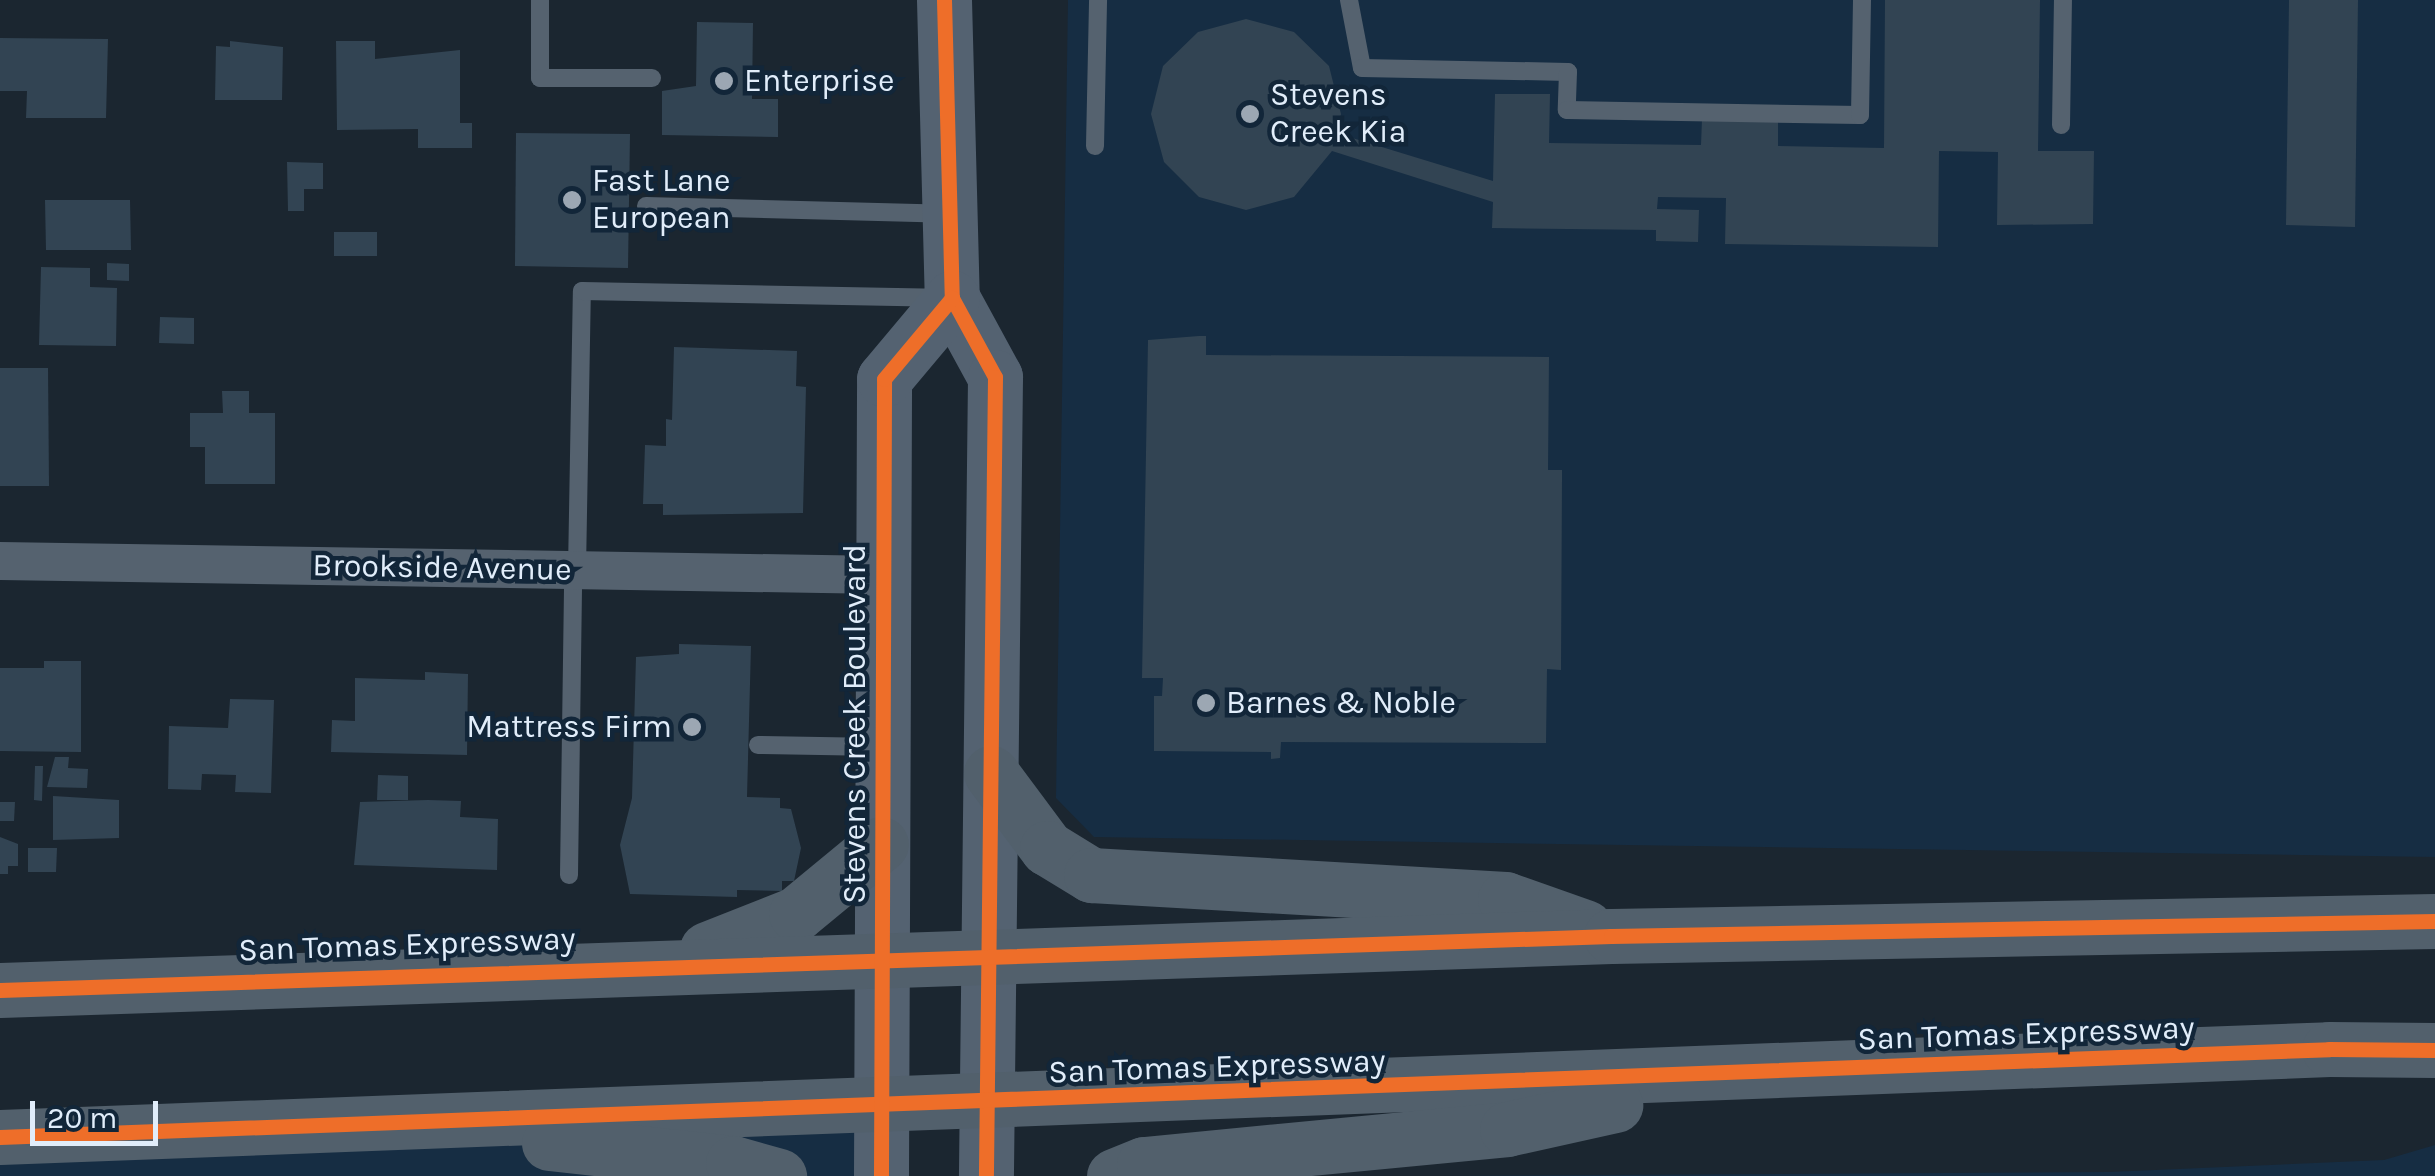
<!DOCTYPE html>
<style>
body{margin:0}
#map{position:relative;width:2435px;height:1176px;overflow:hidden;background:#1b2630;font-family:Karla,sans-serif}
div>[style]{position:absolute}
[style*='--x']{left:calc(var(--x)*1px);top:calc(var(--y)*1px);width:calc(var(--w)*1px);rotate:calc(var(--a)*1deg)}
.built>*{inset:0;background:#162d43}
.building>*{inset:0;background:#324453}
.lane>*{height:18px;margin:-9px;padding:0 9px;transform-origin:9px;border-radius:9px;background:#55626f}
.street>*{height:38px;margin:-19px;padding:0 19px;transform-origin:19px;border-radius:19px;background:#55626f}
.primary>*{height:55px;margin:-27.5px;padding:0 27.5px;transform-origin:27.5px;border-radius:27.5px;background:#546271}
.highway>*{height:55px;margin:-27.5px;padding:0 27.5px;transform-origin:27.5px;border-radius:27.5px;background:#52606c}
.cycleway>*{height:15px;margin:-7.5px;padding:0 7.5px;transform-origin:7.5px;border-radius:7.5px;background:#ee6e29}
.dots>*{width:28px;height:28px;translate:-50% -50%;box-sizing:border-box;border:5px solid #122639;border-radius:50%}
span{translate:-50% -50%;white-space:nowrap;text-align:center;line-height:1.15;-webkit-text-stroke:9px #122639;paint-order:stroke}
.poi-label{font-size:32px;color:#e1edfa}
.left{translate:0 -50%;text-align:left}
.right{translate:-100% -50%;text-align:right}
.street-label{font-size:32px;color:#e1edfa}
.scale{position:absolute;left:30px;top:1101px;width:128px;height:45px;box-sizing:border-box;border:5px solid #e1edfa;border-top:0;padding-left:12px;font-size:30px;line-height:35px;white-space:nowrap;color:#e1edfa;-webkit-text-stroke:8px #122639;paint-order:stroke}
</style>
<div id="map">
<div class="built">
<div style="clip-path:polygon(1068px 0,2435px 0,2435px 857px,1094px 837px,1056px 798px)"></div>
<div style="clip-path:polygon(870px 1119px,869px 1176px,0 1176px,0 1157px)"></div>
<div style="clip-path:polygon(2435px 1145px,2435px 1176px,1439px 1176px,2109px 1172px,2384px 1160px)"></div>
</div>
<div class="building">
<div style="clip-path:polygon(1885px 0,2040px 0,2038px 151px,2094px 151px,2093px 224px,1997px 225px,1998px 152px,1939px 151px,1938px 247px,1725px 244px,1726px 198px,1658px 197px,1657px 209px,1699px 210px,1698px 242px,1656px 241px,1656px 230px,1492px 228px,1493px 202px,1332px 151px,1294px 197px,1246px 210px,1199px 197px,1164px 162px,1151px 114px,1163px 66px,1198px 32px,1246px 19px,1294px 32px,1329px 66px,1341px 114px,1336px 133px,1493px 181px,1495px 94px,1550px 94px,1549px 143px,1701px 145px,1702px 119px,1778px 121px,1778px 146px,1884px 148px)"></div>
<div style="clip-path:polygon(2289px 0,2358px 0,2355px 227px,2286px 225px)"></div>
<div style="clip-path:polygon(697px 22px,753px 23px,752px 99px,778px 99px,778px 137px,662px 135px,662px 91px,696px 86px)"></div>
<div style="clip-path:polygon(0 38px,108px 39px,106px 118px,26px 118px,27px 91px,0 91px)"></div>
<div style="clip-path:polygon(230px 41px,283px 47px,282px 100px,215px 100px,216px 46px,230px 47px)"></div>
<div style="clip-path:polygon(336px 41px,375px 41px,375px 59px,460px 50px,460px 123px,472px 123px,472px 148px,418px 148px,418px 129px,337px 130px)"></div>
<div style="clip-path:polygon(516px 133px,630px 134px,628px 268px,515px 266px)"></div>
<div style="clip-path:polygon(287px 162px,323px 163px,323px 189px,304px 189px,304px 211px,288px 211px)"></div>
<div style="clip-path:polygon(45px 200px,130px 200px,131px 250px,46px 250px)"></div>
<div style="clip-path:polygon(334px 232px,377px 232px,377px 256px,334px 256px)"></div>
<div style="clip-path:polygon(107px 263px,129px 264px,129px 281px,107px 280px)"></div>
<div style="clip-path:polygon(41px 267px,90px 268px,90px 287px,117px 288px,116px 346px,39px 345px)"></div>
<div style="clip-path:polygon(160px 317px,194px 318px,194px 344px,159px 343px)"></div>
<div style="clip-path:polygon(1199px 336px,1206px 336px,1206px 355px,1549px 357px,1548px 470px,1562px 470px,1562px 477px,1561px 670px,1547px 669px,1546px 743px,1281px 742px,1280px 758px,1271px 759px,1271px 752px,1154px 751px,1154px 696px,1162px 696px,1163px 678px,1142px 678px,1148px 340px)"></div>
<div style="clip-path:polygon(674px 347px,797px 351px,796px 386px,806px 387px,803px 513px,663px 515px,663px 504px,643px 504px,645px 445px,666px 446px,666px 419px,672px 420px)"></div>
<div style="clip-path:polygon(0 368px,48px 368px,49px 486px,0 486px)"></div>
<div style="clip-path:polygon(222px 391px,249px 391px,249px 413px,275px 413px,275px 484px,205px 484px,205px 447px,190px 447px,190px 413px,223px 413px)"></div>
<div style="clip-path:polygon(679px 644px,751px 646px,747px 797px,780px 798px,780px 808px,791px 809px,801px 848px,794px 881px,782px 881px,782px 891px,737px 890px,737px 897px,630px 894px,620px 845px,632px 798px,636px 657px,679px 654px)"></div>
<div style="clip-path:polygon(44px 661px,81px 661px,81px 752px,0 751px,0 668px,44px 668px)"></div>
<div style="clip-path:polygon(425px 672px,468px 674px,467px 755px,331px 752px,332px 720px,355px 721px,355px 678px,425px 680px)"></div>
<div style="clip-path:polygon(230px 699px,274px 700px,271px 793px,235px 792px,236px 775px,202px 774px,201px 790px,168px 789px,169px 726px,228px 728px)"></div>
<div style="clip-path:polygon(55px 757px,69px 757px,68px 768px,88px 769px,87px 788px,47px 787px)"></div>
<div style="clip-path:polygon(35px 766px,43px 766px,42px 801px,34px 800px)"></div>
<div style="clip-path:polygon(378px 775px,408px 776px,408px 800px,377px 800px)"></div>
<div style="clip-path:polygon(53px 796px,119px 800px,119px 838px,53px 840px)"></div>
<div style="clip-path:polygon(428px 800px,461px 801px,460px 817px,498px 819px,497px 870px,354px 865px,360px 802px)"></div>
<div style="clip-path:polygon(0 802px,15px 802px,14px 821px,0 821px)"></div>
<div style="clip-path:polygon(0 837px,18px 844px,18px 866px,8px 866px,8px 874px,0 874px)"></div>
<div style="clip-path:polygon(28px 848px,57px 848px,56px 872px,28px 872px)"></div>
</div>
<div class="lane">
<div style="--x:540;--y:0;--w:78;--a:90"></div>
<div style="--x:540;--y:78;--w:112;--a:0"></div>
<div style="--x:1349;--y:0;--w:69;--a:79.2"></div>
<div style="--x:1362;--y:68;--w:206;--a:1.1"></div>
<div style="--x:1568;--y:72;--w:38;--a:92"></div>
<div style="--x:1567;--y:110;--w:293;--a:1"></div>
<div style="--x:1860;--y:115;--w:115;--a:-89"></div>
<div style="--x:2061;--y:125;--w:125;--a:-89.1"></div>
<div style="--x:1095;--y:146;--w:146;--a:-88.8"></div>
<div style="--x:646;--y:206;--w:300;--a:1.5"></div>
<div style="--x:577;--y:570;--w:279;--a:-89"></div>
<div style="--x:582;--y:291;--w:355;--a:1.1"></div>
<div style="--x:758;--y:745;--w:120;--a:1"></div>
<div style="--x:569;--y:875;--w:305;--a:-89.2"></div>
</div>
<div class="street">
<div style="--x:0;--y:561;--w:883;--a:0.91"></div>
</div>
<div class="primary">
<div style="--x:944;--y:0;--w:298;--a:88.5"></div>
<div style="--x:952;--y:298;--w:90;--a:61.4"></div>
<div style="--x:995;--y:377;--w:799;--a:90.65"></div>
<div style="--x:881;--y:1176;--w:797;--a:-89.78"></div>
<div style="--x:884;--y:379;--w:106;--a:-50"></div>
</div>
<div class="highway">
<div style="--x:991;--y:773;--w:94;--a:53.3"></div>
<div style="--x:1047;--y:848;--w:52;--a:31.5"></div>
<div style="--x:1091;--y:875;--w:415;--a:3.3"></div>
<div style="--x:1505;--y:899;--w:85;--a:19.3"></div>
<div style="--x:707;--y:949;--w:96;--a:-21.5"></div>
<div style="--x:796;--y:914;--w:110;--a:-39.5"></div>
<div style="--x:0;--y:990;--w:1612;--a:-1.92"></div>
<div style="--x:1611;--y:936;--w:824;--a:-1.04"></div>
<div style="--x:0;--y:1137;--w:2331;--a:-2.16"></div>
<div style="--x:2329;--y:1049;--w:106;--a:0.5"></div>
<div style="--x:549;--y:1143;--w:185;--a:6.2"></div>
<div style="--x:733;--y:1163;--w:48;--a:15.8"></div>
<div style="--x:1114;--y:1176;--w:32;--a:-22"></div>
<div style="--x:1144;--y:1164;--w:365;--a:-5.5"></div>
<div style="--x:1507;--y:1129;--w:111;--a:-12.5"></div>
</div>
<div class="cycleway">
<div style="--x:944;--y:0;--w:298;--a:88.5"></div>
<div style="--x:952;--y:298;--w:90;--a:61.4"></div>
<div style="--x:995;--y:377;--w:799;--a:90.65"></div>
<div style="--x:0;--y:990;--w:1612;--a:-1.92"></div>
<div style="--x:1611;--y:936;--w:824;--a:-1.04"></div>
<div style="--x:0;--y:1137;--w:2331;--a:-2.16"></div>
<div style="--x:2329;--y:1049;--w:106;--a:0.5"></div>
<div style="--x:881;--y:1176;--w:797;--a:-89.78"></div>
<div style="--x:884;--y:379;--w:106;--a:-50"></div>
</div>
<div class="dots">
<div style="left:724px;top:81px;background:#9ca7b3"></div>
<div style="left:1250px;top:114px;background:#9ca7b3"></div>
<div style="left:572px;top:200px;background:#9ca7b3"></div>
<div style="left:1206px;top:703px;background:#9ca7b3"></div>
<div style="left:692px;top:727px;background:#9ca7b3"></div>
</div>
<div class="poi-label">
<span class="left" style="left:744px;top:81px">Enterprise</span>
<span class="left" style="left:1270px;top:114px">Stevens<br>Creek Kia</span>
<span class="left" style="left:592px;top:200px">Fast Lane<br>European</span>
<span class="left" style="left:1226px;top:703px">Barnes &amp; Noble</span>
<span class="right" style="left:672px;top:727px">Mattress Firm</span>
</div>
<div class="street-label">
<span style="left:442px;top:568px;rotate:1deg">Brookside Avenue</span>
<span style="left:855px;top:724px;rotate:-90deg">Stevens Creek Boulevard</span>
<span style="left:407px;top:945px;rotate:-2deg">San Tomas Expressway</span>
<span style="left:2026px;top:1034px;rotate:-2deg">San Tomas Expressway</span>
<span style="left:1217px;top:1067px;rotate:-2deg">San Tomas Expressway</span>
</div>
<div class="scale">20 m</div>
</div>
